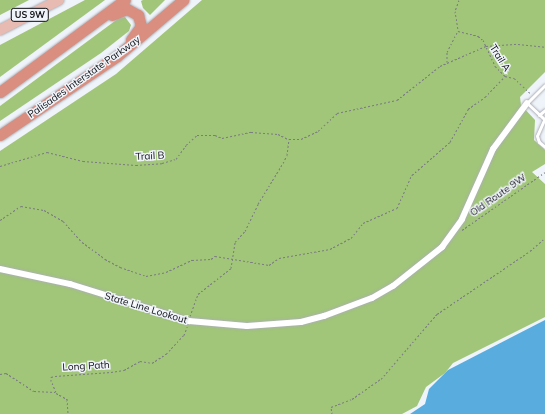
<!DOCTYPE html>
<style>
body{margin:0}
#map{position:relative;width:545px;height:414px;overflow:hidden;background:#eff3fa;font-family:Mulish,sans-serif}
div>[style]{position:absolute}
[style*='--x']{left:calc(var(--x)*1px);top:calc(var(--y)*1px);width:calc(var(--w)*1px);rotate:calc(var(--a)*1deg)}
.forest>*{inset:0;background:#a1c579}
.water>*{inset:0;background:#59adde}
.path>*{height:1px;margin-top:-0.5px;transform-origin:0;background:repeating-linear-gradient(90deg,#797c81 0 2px,transparent 0 4px)}
.roads{filter:drop-shadow(0 0 1px #acafb6) drop-shadow(0 0 1px #acafb6)}
.lane>*{height:3px;margin:-1.5px;padding:0 1.5px;transform-origin:1.5px;border-radius:1.5px;background:#fff}
.street>*{height:6px;margin:-3px;padding:0 3px;transform-origin:3px;border-radius:3px;background:#fff}
.primary>*{height:10px;margin:-5px;padding:0 5px;transform-origin:5px;border-radius:5px;background:#e8bbb2}
.highway>*{height:11px;margin:-5.5px;padding:0 5.5px;transform-origin:5.5px;border-radius:5.5px;background:#d98e7f}
span{translate:-50% -50%;white-space:nowrap;text-align:center;line-height:1.15;-webkit-text-stroke:3px #eff3fa;paint-order:stroke}
.shield-label span{padding:1px 3px;background:#eff3fa;border:1px solid;border-radius:3px;-webkit-text-stroke-width:0}
.shield-label{font-size:9px;color:#0d0e11;font-weight:700}
.street-label{font-size:10px;color:#0d0e11}
</style>
<div id="map">
<div class="forest">
<div style="clip-path:polygon(0 0,29px 0,0 15px)"></div>
<div style="clip-path:polygon(85px 0,105px 0,0 77px,0 45px)"></div>
<div style="clip-path:polygon(143px 0,165px 0,150px 15px,143px 8px,141px 1px)"></div>
<div style="clip-path:polygon(202px 0,545px 0,545px 72px,520px 97px,521px 105px,535px 120px,534px 140px,545px 150px,545px 164px,532px 172px,545px 184px,545px 317px,453px 363px,445px 373px,426px 387px,417px 406px,402px 414px,0 414px,0 151px,116px 74px)"></div>
<div style="clip-path:polygon(125px 17px,131px 25px,129px 31px,101px 53px,0 121px,0 106px,119px 18px)"></div>
</div>
<div class="water">
<div style="clip-path:polygon(545px 320px,545px 414px,410px 414px,425px 404px,429px 389px,448px 370px)"></div>
</div>
<div class="path">
<div style="--x:459;--y:0;--w:12;--a:110"></div>
<div style="--x:455;--y:11;--w:20;--a:81"></div>
<div style="--x:458;--y:31;--w:21;--a:14"></div>
<div style="--x:478;--y:36;--w:6;--a:39"></div>
<div style="--x:483;--y:40;--w:29;--a:65"></div>
<div style="--x:495;--y:66;--w:14;--a:45"></div>
<div style="--x:447;--y:62;--w:10;--a:-90"></div>
<div style="--x:447;--y:52;--w:22;--a:-63"></div>
<div style="--x:505;--y:76;--w:9;--a:13"></div>
<div style="--x:514;--y:78;--w:22;--a:43"></div>
<div style="--x:289;--y:139;--w:12;--a:0"></div>
<div style="--x:301;--y:139;--w:19;--a:-25"></div>
<div style="--x:318;--y:131;--w:26;--a:-43"></div>
<div style="--x:337;--y:113;--w:61;--a:-12.2"></div>
<div style="--x:397;--y:100;--w:55;--a:-38.3"></div>
<div style="--x:440;--y:66;--w:50;--a:-23.5"></div>
<div style="--x:486;--y:46;--w:32;--a:-4"></div>
<div style="--x:518;--y:44;--w:27;--a:6"></div>
<div style="--x:0;--y:166;--w:49;--a:-16.6"></div>
<div style="--x:47;--y:152;--w:37;--a:14"></div>
<div style="--x:83;--y:161;--w:53;--a:4.3"></div>
<div style="--x:136;--y:165;--w:26;--a:-4"></div>
<div style="--x:162;--y:163;--w:15;--a:-16"></div>
<div style="--x:176;--y:159;--w:17;--a:-54"></div>
<div style="--x:186;--y:145;--w:15;--a:-42"></div>
<div style="--x:197;--y:135;--w:18;--a:0"></div>
<div style="--x:215;--y:135;--w:8;--a:23"></div>
<div style="--x:222;--y:138;--w:30;--a:-12"></div>
<div style="--x:251;--y:132;--w:27;--a:4"></div>
<div style="--x:278;--y:134;--w:11;--a:27"></div>
<div style="--x:0;--y:220;--w:25;--a:-34"></div>
<div style="--x:21;--y:206;--w:23;--a:10"></div>
<div style="--x:44;--y:210;--w:22;--a:30"></div>
<div style="--x:63;--y:221;--w:28;--a:48"></div>
<div style="--x:82;--y:242;--w:29;--a:36"></div>
<div style="--x:105;--y:259;--w:17;--a:28"></div>
<div style="--x:120;--y:267;--w:28;--a:19"></div>
<div style="--x:146;--y:276;--w:20;--a:-11"></div>
<div style="--x:166;--y:272;--w:29;--a:-25"></div>
<div style="--x:192;--y:260;--w:19;--a:-3"></div>
<div style="--x:211;--y:259;--w:5;--a:-37"></div>
<div style="--x:215;--y:256;--w:55;--a:9.5"></div>
<div style="--x:269;--y:265;--w:12;--a:-35"></div>
<div style="--x:279;--y:258;--w:52;--a:-10"></div>
<div style="--x:330;--y:249;--w:24;--a:-28"></div>
<div style="--x:351;--y:238;--w:19;--a:-51"></div>
<div style="--x:363;--y:223;--w:37;--a:-24"></div>
<div style="--x:397;--y:208;--w:36;--a:-66"></div>
<div style="--x:412;--y:175;--w:50;--a:-41"></div>
<div style="--x:450;--y:142;--w:38;--a:-61"></div>
<div style="--x:468;--y:109;--w:21;--a:-35"></div>
<div style="--x:485;--y:97;--w:29;--a:-46"></div>
<div style="--x:462;--y:230;--w:101;--a:-34.9"></div>
<div style="--x:190;--y:316;--w:23;--a:-70"></div>
<div style="--x:198;--y:294;--w:42;--a:-38.2"></div>
<div style="--x:231;--y:268;--w:26;--a:-81"></div>
<div style="--x:235;--y:242;--w:15;--a:-48"></div>
<div style="--x:245;--y:231;--w:30;--a:-64"></div>
<div style="--x:258;--y:204;--w:48;--a:-58.6"></div>
<div style="--x:283;--y:163;--w:9;--a:-63"></div>
<div style="--x:287;--y:155;--w:16;--a:-83"></div>
<div style="--x:0;--y:374;--w:6;--a:-9"></div>
<div style="--x:6;--y:373;--w:33;--a:33"></div>
<div style="--x:34;--y:391;--w:21;--a:3"></div>
<div style="--x:56;--y:392;--w:12;--a:-114"></div>
<div style="--x:51;--y:381;--w:4;--a:-90"></div>
<div style="--x:51;--y:377;--w:4;--a:-14"></div>
<div style="--x:55;--y:376;--w:56;--a:-4.1"></div>
<div style="--x:111;--y:372;--w:13;--a:-9"></div>
<div style="--x:124;--y:370;--w:18;--a:-29"></div>
<div style="--x:140;--y:361;--w:12;--a:9"></div>
<div style="--x:152;--y:363;--w:17;--a:-33"></div>
<div style="--x:166;--y:354;--w:26;--a:-47"></div>
<div style="--x:184;--y:335;--w:9;--a:-69"></div>
<div style="--x:56;--y:393;--w:13;--a:29"></div>
<div style="--x:67;--y:399;--w:15;--a:86"></div>
<div style="--x:332;--y:414;--w:7;--a:-98"></div>
<div style="--x:331;--y:407;--w:22;--a:-21"></div>
<div style="--x:352;--y:399;--w:35;--a:-35"></div>
<div style="--x:381;--y:379;--w:86;--a:-49.3"></div>
<div style="--x:437;--y:314;--w:112;--a:-34.1"></div>
<div style="--x:530;--y:251;--w:20;--a:-41"></div>
</div>
<div class="roads">
<div class="lane">
<div style="--x:545;--y:85;--w:25;--a:135"></div>
<div style="--x:527;--y:103;--w:25;--a:43"></div>
<div style="--x:539;--y:115;--w:8;--a:-40"></div>
<div style="--x:544;--y:120;--w:17;--a:114"></div>
<div style="--x:537;--y:136;--w:6;--a:72"></div>
<div style="--x:539;--y:142;--w:8;--a:40"></div>
</div>
<div class="street">
<div style="--x:0;--y:269;--w:72;--a:12.1"></div>
<div style="--x:70;--y:284;--w:125;--a:17.3"></div>
<div style="--x:189;--y:321;--w:58;--a:4.9"></div>
<div style="--x:247;--y:326;--w:54;--a:-4.2"></div>
<div style="--x:301;--y:322;--w:24;--a:-15"></div>
<div style="--x:324;--y:316;--w:51;--a:-20.6"></div>
<div style="--x:372;--y:298;--w:24;--a:-30"></div>
<div style="--x:393;--y:286;--w:63;--a:-38.5"></div>
<div style="--x:442;--y:247;--w:34;--a:-54"></div>
<div style="--x:462;--y:219;--w:77;--a:-66.1"></div>
<div style="--x:493;--y:149;--w:57;--a:-53.5"></div>
</div>
<div class="primary">
<div style="--x:0;--y:30;--w:66;--a:-27"></div>
</div>
<div class="highway">
<div style="--x:112;--y:15;--w:16;--a:-22"></div>
<div style="--x:127;--y:9;--w:13;--a:29"></div>
<div style="--x:138;--y:15;--w:11;--a:75"></div>
<div style="--x:141;--y:26;--w:17;--a:126"></div>
<div style="--x:0;--y:92;--w:155;--a:-36.4"></div>
<div style="--x:0;--y:135;--w:141;--a:-34"></div>
<div style="--x:117;--y:56;--w:87;--a:-40.3"></div>
</div>
</div>
<div class="shield-label">
<span style="left:30px;top:15px">US 9W</span>
</div>
<div class="street-label">
<span style="left:500px;top:58px;rotate:58deg">Trail A</span>
<span style="left:84px;top:77px;rotate:-35deg">Palisades Interstate Parkway</span>
<span style="left:150px;top:156px;rotate:-3deg">Trail B</span>
<span style="left:498px;top:195px;rotate:-35deg">Old Route 9W</span>
<span style="left:146px;top:308px;rotate:17deg">State Line Lookout</span>
<span style="left:86px;top:366px;rotate:-3deg">Long Path</span>
</div>
</div>
